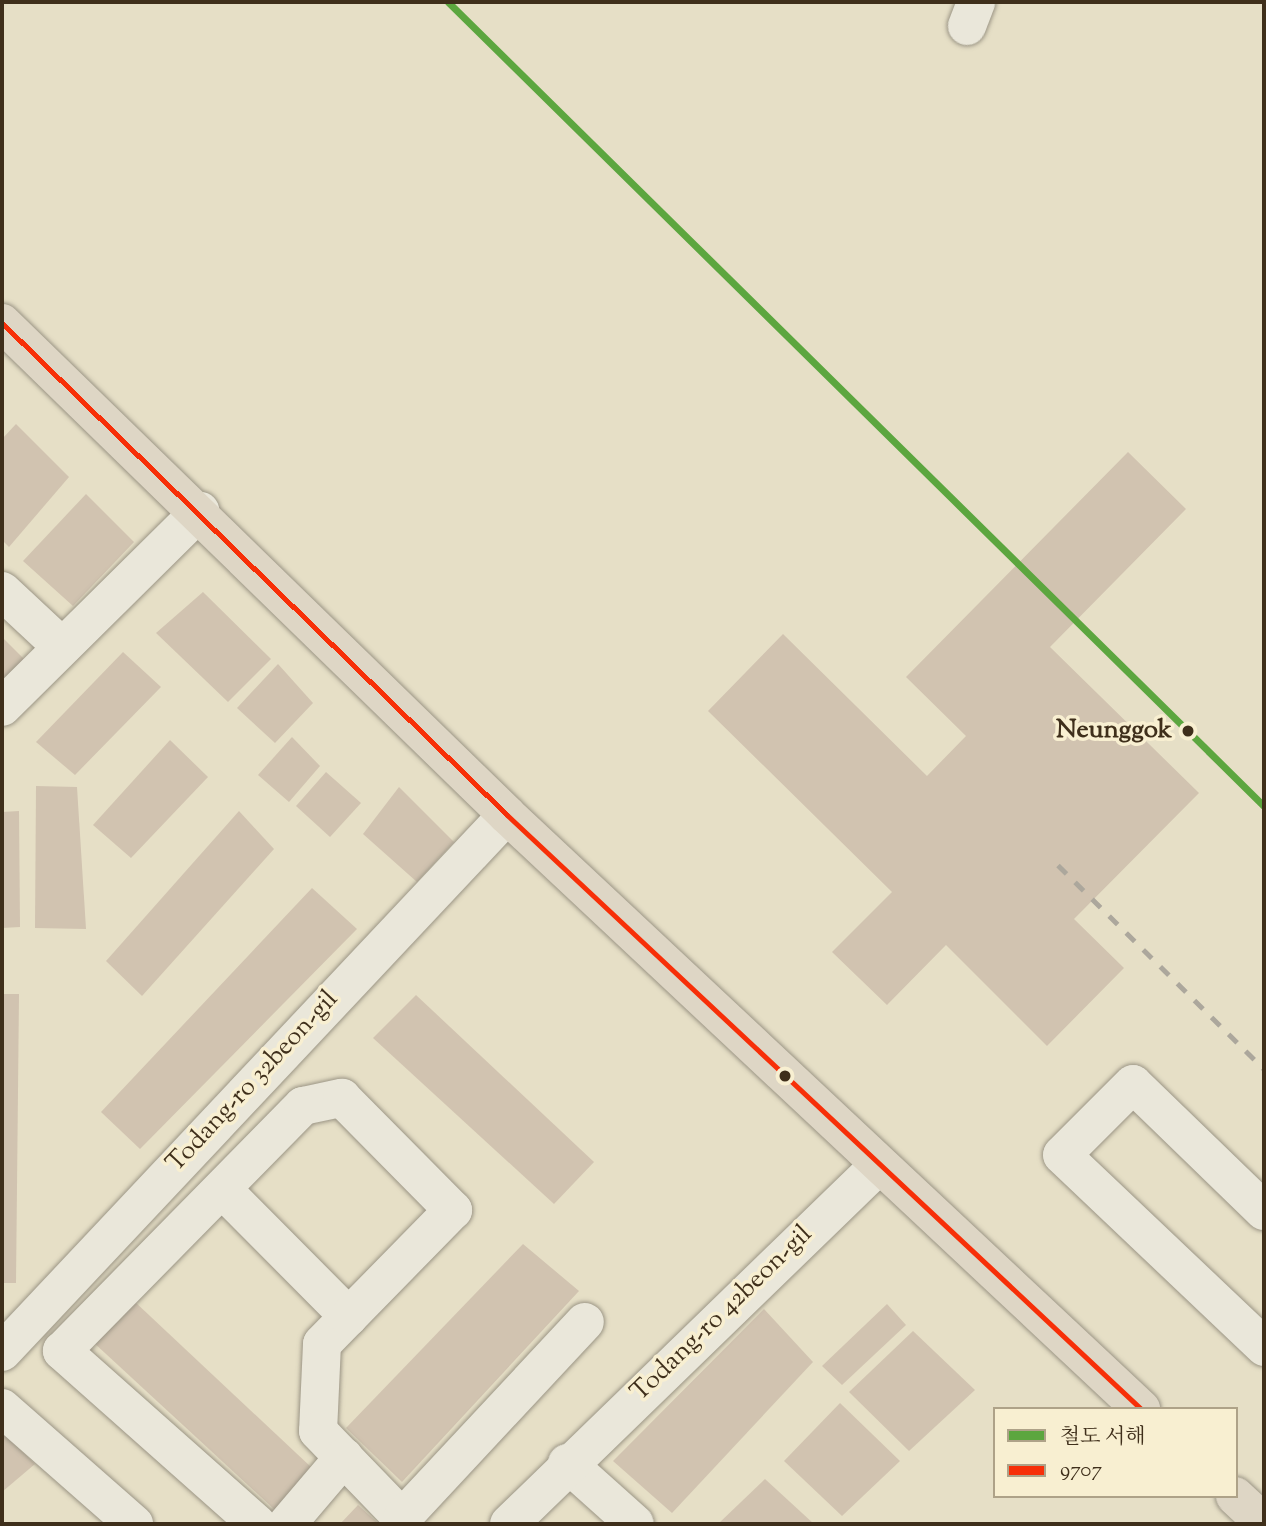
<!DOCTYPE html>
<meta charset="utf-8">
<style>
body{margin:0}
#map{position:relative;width:1266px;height:1526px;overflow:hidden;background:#e6dfc6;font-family:"Sorts Mill Goudy","Noto Serif KR",serif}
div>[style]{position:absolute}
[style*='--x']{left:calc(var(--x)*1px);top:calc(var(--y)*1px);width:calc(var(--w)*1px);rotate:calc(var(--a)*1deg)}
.building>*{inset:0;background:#d1c3b0}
.roads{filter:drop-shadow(0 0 2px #9b9585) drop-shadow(0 0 2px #9b9585)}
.minor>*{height:38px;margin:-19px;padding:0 19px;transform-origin:19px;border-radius:19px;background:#eae7da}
.major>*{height:38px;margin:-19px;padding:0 19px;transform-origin:19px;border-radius:19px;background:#ded6c5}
.rail>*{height:5px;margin-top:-2.5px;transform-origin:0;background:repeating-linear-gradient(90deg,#aca79c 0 12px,transparent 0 24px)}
.bus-1>*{height:5px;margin:-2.5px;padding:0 2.5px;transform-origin:2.5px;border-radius:2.5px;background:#f72f08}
.rail-1>*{height:7px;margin:-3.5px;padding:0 3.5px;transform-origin:3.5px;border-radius:3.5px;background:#5ca63f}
.dots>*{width:19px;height:19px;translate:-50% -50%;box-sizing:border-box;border:4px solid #f8efd1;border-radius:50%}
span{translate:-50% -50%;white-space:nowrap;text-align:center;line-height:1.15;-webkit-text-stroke:7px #f8efd1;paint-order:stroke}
.stop-label{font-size:26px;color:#3f2f1b;font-weight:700}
.right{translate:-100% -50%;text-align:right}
.street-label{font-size:26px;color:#3f2f1b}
.frame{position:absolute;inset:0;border:4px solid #3f2f1b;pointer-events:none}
.legend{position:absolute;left:993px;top:1407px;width:245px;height:91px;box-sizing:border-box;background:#f8efd1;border:2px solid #aea288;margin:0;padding:9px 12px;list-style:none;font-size:21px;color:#3f2f1b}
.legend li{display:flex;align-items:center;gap:14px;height:35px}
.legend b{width:35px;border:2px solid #aea288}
</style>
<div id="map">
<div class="building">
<div style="clip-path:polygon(16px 424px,69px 477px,9px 547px,2px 540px,2px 439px)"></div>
<div style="clip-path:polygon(1128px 452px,1186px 509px,1050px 647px,1199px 793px,1074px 919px,1124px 968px,1047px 1046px,946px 945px,887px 1005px,832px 952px,892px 892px,708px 711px,783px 634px,927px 776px,966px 736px,906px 677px)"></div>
<div style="clip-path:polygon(86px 494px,134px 542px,73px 606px,23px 561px)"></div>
<div style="clip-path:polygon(203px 592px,271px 659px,228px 702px,156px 633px)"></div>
<div style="clip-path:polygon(2px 637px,25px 660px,2px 686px)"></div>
<div style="clip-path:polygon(123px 652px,161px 687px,75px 775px,36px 742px)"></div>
<div style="clip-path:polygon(278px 664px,313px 703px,275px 743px,237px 708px)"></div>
<div style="clip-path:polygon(292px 737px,320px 766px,289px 802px,258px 775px)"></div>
<div style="clip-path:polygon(170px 740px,208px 777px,131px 858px,93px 825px)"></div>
<div style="clip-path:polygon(326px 772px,361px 803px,330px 837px,296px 806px)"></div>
<div style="clip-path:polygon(36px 786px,77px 787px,86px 929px,35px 928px)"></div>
<div style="clip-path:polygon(399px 787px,454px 842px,417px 882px,363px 834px)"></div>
<div style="clip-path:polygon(19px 811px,20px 927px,2px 928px,2px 812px)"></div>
<div style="clip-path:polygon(239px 811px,274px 849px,142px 996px,106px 961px)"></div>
<div style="clip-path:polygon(312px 888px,357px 929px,140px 1149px,101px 1112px)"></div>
<div style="clip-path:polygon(2px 994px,19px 994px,16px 1283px,2px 1283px)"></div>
<div style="clip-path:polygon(416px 995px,594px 1162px,554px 1204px,373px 1038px)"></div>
<div style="clip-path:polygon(523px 1244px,579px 1291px,402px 1482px,346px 1428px)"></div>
<div style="clip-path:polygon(134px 1301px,311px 1467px,275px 1510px,93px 1342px)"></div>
<div style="clip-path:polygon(887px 1304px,906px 1325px,842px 1385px,822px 1366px)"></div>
<div style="clip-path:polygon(764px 1309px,813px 1362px,672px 1513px,613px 1461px)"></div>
<div style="clip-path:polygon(913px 1331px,975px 1390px,909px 1451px,849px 1392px)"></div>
<div style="clip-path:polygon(840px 1403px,900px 1461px,842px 1516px,784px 1461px)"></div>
<div style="clip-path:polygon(2px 1432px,35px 1464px,2px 1492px)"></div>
<div style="clip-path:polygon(765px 1479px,814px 1524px,718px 1524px)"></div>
<div style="clip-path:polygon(358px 1505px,379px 1524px,340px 1524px)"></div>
</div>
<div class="roads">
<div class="minor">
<div style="--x:967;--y:26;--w:26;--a:-69"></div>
<div style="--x:2;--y:591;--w:81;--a:43"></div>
<div style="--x:2;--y:707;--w:279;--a:-44.7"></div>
<div style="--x:222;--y:1189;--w:180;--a:45.2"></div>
<div style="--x:1264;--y:1211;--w:182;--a:-135.9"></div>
<div style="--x:1133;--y:1084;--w:100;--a:135"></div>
<div style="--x:1062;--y:1155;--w:279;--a:43.5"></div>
<div style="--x:2;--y:1352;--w:737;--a:-46.76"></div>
<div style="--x:2;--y:1408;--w:176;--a:41.3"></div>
<div style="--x:567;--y:1463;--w:91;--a:41.9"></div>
<div style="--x:257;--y:1524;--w:261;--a:-138.4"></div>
<div style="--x:62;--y:1351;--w:344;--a:-45.5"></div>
<div style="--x:303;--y:1106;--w:40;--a:-12"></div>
<div style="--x:342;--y:1098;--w:158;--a:45.3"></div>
<div style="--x:453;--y:1210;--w:187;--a:134.4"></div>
<div style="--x:322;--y:1344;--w:87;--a:92.6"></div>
<div style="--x:318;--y:1431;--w:121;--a:46"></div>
<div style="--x:402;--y:1518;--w:268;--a:-47"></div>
<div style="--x:287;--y:1524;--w:88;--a:-49.6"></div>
<div style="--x:509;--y:1524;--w:514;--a:-44.13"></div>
</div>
<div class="major">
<div style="--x:2;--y:323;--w:705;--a:44.25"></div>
<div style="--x:507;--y:815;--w:869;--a:43.13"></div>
<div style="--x:1235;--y:1496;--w:40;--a:43"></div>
</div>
</div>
<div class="rail">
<div style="--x:1058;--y:865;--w:290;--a:44.7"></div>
</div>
<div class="bus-1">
<div style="--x:2;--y:323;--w:705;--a:44.25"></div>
<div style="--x:507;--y:815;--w:869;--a:43.13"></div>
</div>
<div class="rail-1">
<div style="--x:448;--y:2;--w:1146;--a:44.58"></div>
</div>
<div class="dots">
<div style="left:1188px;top:731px;background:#3f2f1b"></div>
<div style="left:785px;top:1076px;background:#3f2f1b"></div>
</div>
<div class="stop-label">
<span class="right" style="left:1172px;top:731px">Neunggok</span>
</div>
<div class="street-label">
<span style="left:253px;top:1082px;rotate:-47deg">Todang-ro 32beon-gil</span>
<span style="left:722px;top:1314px;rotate:-44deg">Todang-ro 42beon-gil</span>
</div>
<div class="frame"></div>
<ul class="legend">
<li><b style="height:9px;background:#5ca63f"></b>철도 서해</li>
<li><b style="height:9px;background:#f72f08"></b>9707</li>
</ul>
</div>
